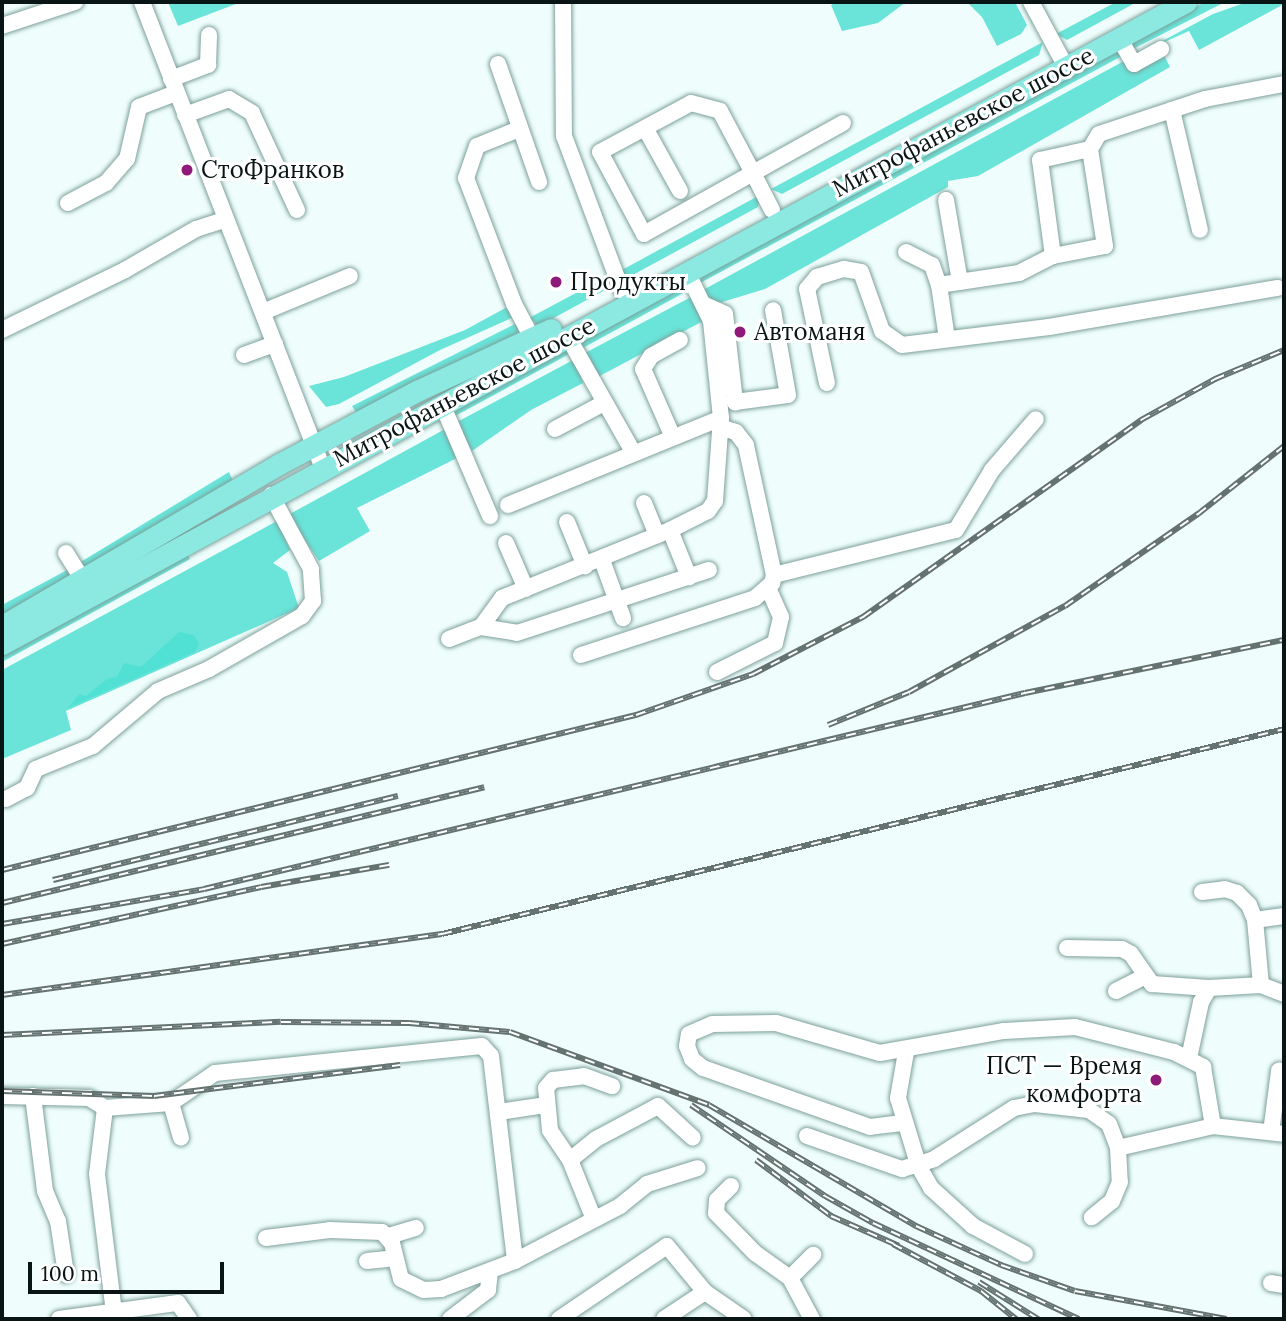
<!DOCTYPE html>
<meta charset="utf-8">
<style>
body{margin:0}
#map{position:relative;width:1286px;height:1321px;overflow:hidden;background:#effefc;font-family:Lora,serif}
div>[style]{position:absolute}
[style*='--x']{left:calc(var(--x)*1px);top:calc(var(--y)*1px);width:calc(var(--w)*1px);rotate:calc(var(--a)*1deg)}
.green>*{inset:0;background:#6ae4d9}
.forest>*{inset:0;background:#51e0d4}
.roads{filter:drop-shadow(0 0 2px #7da09b) drop-shadow(0 0 2px #7da09b)}
.minor>*{height:16px;margin:-8px;padding:0 8px;transform-origin:8px;border-radius:8px;background:#fff}
.major>*{height:21px;margin:-10.5px;padding:0 10.5px;transform-origin:10.5px;border-radius:10.5px;background:#8be9e2}
.rail>*{height:6px;margin-top:-3px;transform-origin:0;background:repeating-linear-gradient(90deg,#fff 0 10px,#647270 0 20px);box-sizing:border-box;border-block:2px solid #647270}
.dots>*{width:19px;height:19px;translate:-50% -50%;box-sizing:border-box;border:4px solid #fff;border-radius:50%}
span{translate:-50% -50%;white-space:nowrap;text-align:center;line-height:1.15;-webkit-text-stroke:6px #fff;paint-order:stroke}
.street-label{font-size:24px;color:#081514}
.poi-label{font-size:24px;color:#081514}
.left{translate:0 -50%;text-align:left}
.right{translate:-100% -50%;text-align:right}
.frame{position:absolute;inset:0;border:4px solid #081514;pointer-events:none}
.scale{position:absolute;left:28px;top:1262px;width:196px;height:32px;box-sizing:border-box;border:4px solid #081514;border-top:0;padding-left:9px;font-size:21px;line-height:24px;white-space:nowrap;color:#081514;-webkit-text-stroke:5px #fff;paint-order:stroke}
</style>
<div id="map">
<div class="green">
<div style="clip-path:polygon(168px 2px,241px 2px,178px 26px)"></div>
<div style="clip-path:polygon(837px 2px,906px 2px,878px 23px,842px 31px,831px 5px)"></div>
<div style="clip-path:polygon(967px 2px,1015px 2px,1027px 25px,1021px 34px,997px 46px,982px 17px)"></div>
<div style="clip-path:polygon(1116px 2px,1137px 2px,1067px 40px,1056px 34px)"></div>
<div style="clip-path:polygon(1205px 2px,1225px 2px,1133px 49px,1132px 41px)"></div>
<div style="clip-path:polygon(1247px 2px,1284px 4px,1199px 50px,1189px 31px,1140px 53px,1213px 14px)"></div>
<div style="clip-path:polygon(1043px 42px,1039px 55px,782px 194px,771px 189px)"></div>
<div style="clip-path:polygon(1115px 50px,1122px 56px,700px 283px,702px 276px)"></div>
<div style="clip-path:polygon(1163px 53px,1170px 67px,978px 176px,948px 181px,948px 187px,765px 289px,719px 303px,707px 297px,703px 290px,1124px 61px,1130px 71px)"></div>
<div style="clip-path:polygon(760px 195px,758px 207px,629px 277px,620px 271px)"></div>
<div style="clip-path:polygon(608px 276px,607px 289px,539px 326px,529px 318px)"></div>
<div style="clip-path:polygon(682px 285px,689px 290px,581px 349px,580px 340px)"></div>
<div style="clip-path:polygon(693px 296px,705px 320px,596px 378px,583px 354px)"></div>
<div style="clip-path:polygon(511px 305px,516px 316px,440px 350px,339px 404px,326px 407px,309px 386px,344px 377px,465px 330px)"></div>
<div style="clip-path:polygon(519px 322px,517px 338px,357px 414px,352px 406px)"></div>
<div style="clip-path:polygon(564px 349px,571px 353px,455px 416px,454px 408px)"></div>
<div style="clip-path:polygon(575px 359px,583px 383px,531px 410px,472px 451px,457px 422px)"></div>
<div style="clip-path:polygon(447px 428px,461px 456px,357px 508px,370px 531px,319px 561px,288px 515px)"></div>
<div style="clip-path:polygon(229px 472px,233px 481px,90px 569px,79px 563px)"></div>
<div style="clip-path:polygon(277px 521px,290px 550px,273px 563px,287px 572px,299px 608px,66px 711px,71px 730px,2px 759px,2px 670px)"></div>
<div style="clip-path:polygon(187px 553px,190px 559px,2px 662px,2px 653px)"></div>
<div style="clip-path:polygon(69px 569px,73px 575px,2px 617px,2px 605px)"></div>
</div>
<div class="forest">
<div style="clip-path:polygon(179px 632px,194px 635px,199px 644px,195px 652px,68px 708px,79px 694px,86px 696px,107px 679px,117px 677px,124px 663px,141px 667px)"></div>
</div>
<div class="roads">
<div class="minor">
<div style="--x:142;--y:2;--w:500;--a:68.8"></div>
<div style="--x:563;--y:2;--w:134;--a:89.6"></div>
<div style="--x:564;--y:136;--w:165;--a:69.5"></div>
<div style="--x:1031;--y:2;--w:74;--a:61.7"></div>
<div style="--x:2;--y:26;--w:77;--a:-18.2"></div>
<div style="--x:1119;--y:38;--w:30;--a:60"></div>
<div style="--x:1134;--y:64;--w:31;--a:-29"></div>
<div style="--x:498;--y:64;--w:125;--a:70.8"></div>
<div style="--x:171;--y:79;--w:40;--a:-21"></div>
<div style="--x:208;--y:65;--w:30;--a:-88"></div>
<div style="--x:691;--y:103;--w:30;--a:15"></div>
<div style="--x:720;--y:111;--w:70;--a:62"></div>
<div style="--x:753;--y:173;--w:125;--a:150.8"></div>
<div style="--x:644;--y:234;--w:93;--a:-118.2"></div>
<div style="--x:600;--y:152;--w:103;--a:-28.3"></div>
<div style="--x:1172;--y:110;--w:123;--a:76.9"></div>
<div style="--x:185;--y:115;--w:47;--a:-20"></div>
<div style="--x:229;--y:99;--w:27;--a:31"></div>
<div style="--x:252;--y:113;--w:107;--a:65.1"></div>
<div style="--x:645;--y:128;--w:72;--a:60.9"></div>
<div style="--x:519;--y:129;--w:45;--a:158"></div>
<div style="--x:477;--y:146;--w:34;--a:109"></div>
<div style="--x:466;--y:178;--w:135;--a:69.1"></div>
<div style="--x:514;--y:304;--w:40;--a:62"></div>
<div style="--x:946;--y:200;--w:83;--a:80.3"></div>
<div style="--x:68;--y:203;--w:43;--a:-27.8"></div>
<div style="--x:106;--y:183;--w:32;--a:-49"></div>
<div style="--x:127;--y:159;--w:53;--a:-77"></div>
<div style="--x:139;--y:107;--w:40;--a:-21"></div>
<div style="--x:772;--y:210;--w:42;--a:-117.2"></div>
<div style="--x:753;--y:173;--w:103;--a:-29.1"></div>
<div style="--x:906;--y:252;--w:29;--a:27"></div>
<div style="--x:932;--y:265;--w:21;--a:71"></div>
<div style="--x:1053;--y:256;--w:97;--a:-97.7"></div>
<div style="--x:1040;--y:160;--w:51;--a:-12.4"></div>
<div style="--x:703;--y:304;--w:24;--a:24"></div>
<div style="--x:725;--y:314;--w:89;--a:83.5"></div>
<div style="--x:735;--y:402;--w:53;--a:-7.5"></div>
<div style="--x:788;--y:395;--w:86;--a:-100"></div>
<div style="--x:263;--y:312;--w:94;--a:-22.5"></div>
<div style="--x:2;--y:330;--w:137;--a:-26"></div>
<div style="--x:125;--y:270;--w:82;--a:-30"></div>
<div style="--x:196;--y:229;--w:29;--a:-18"></div>
<div style="--x:568;--y:337;--w:132;--a:60.5"></div>
<div style="--x:947;--y:339;--w:55;--a:-98.4"></div>
<div style="--x:939;--y:285;--w:81;--a:-8.5"></div>
<div style="--x:1019;--y:273;--w:38;--a:-27"></div>
<div style="--x:1053;--y:256;--w:53;--a:-10.9"></div>
<div style="--x:1105;--y:246;--w:98;--a:-98.8"></div>
<div style="--x:1090;--y:149;--w:17;--a:-59"></div>
<div style="--x:1099;--y:134;--w:112;--a:-18.3"></div>
<div style="--x:1205;--y:99;--w:80;--a:-10.8"></div>
<div style="--x:244;--y:355;--w:33;--a:-20"></div>
<div style="--x:827;--y:383;--w:96;--a:-102"></div>
<div style="--x:807;--y:289;--w:16;--a:-50"></div>
<div style="--x:817;--y:277;--w:28;--a:-17"></div>
<div style="--x:844;--y:269;--w:17;--a:10"></div>
<div style="--x:861;--y:272;--w:63;--a:70.4"></div>
<div style="--x:882;--y:331;--w:24;--a:35"></div>
<div style="--x:902;--y:345;--w:148;--a:-7"></div>
<div style="--x:1049;--y:327;--w:232;--a:-9.7"></div>
<div style="--x:442;--y:404;--w:122;--a:66.8"></div>
<div style="--x:555;--y:429;--w:53;--a:-28"></div>
<div style="--x:672;--y:435;--w:72;--a:-113.7"></div>
<div style="--x:643;--y:369;--w:15;--a:-58"></div>
<div style="--x:651;--y:356;--w:33;--a:-29"></div>
<div style="--x:644;--y:503;--w:35;--a:68"></div>
<div style="--x:508;--y:505;--w:230;--a:-22.2"></div>
<div style="--x:567;--y:522;--w:48;--a:67.8"></div>
<div style="--x:670;--y:530;--w:51;--a:68"></div>
<div style="--x:506;--y:543;--w:50;--a:66.5"></div>
<div style="--x:66;--y:553;--w:34;--a:58"></div>
<div style="--x:602;--y:560;--w:62;--a:70.1"></div>
<div style="--x:774;--y:575;--w:187;--a:-13.9"></div>
<div style="--x:956;--y:530;--w:70;--a:-59"></div>
<div style="--x:992;--y:470;--w:67;--a:-49.2"></div>
<div style="--x:481;--y:627;--w:36;--a:9"></div>
<div style="--x:517;--y:633;--w:202;--a:-18.2"></div>
<div style="--x:449;--y:639;--w:34;--a:-21"></div>
<div style="--x:481;--y:627;--w:36;--a:-54"></div>
<div style="--x:502;--y:598;--w:181;--a:-22"></div>
<div style="--x:670;--y:530;--w:42;--a:-26.6"></div>
<div style="--x:708;--y:511;--w:12;--a:-55"></div>
<div style="--x:715;--y:501;--w:83;--a:-85.9"></div>
<div style="--x:721;--y:418;--w:98;--a:-95.9"></div>
<div style="--x:711;--y:321;--w:55;--a:-116.1"></div>
<div style="--x:581;--y:655;--w:183;--a:-18.1"></div>
<div style="--x:755;--y:598;--w:23;--a:-41"></div>
<div style="--x:772;--y:583;--w:8;--a:-76"></div>
<div style="--x:774;--y:575;--w:133;--a:-102.2"></div>
<div style="--x:746;--y:445;--w:16;--a:-128"></div>
<div style="--x:736;--y:432;--w:17;--a:-163"></div>
<div style="--x:717;--y:672;--w:65;--a:-26.6"></div>
<div style="--x:775;--y:643;--w:27;--a:-77"></div>
<div style="--x:781;--y:617;--w:32;--a:-114"></div>
<div style="--x:6;--y:799;--w:24;--a:-28"></div>
<div style="--x:27;--y:788;--w:21;--a:-65"></div>
<div style="--x:36;--y:769;--w:61;--a:-22"></div>
<div style="--x:93;--y:746;--w:85;--a:-40.2"></div>
<div style="--x:158;--y:691;--w:56;--a:-23.3"></div>
<div style="--x:209;--y:669;--w:107;--a:-29.7"></div>
<div style="--x:302;--y:616;--w:19;--a:-54"></div>
<div style="--x:313;--y:601;--w:32;--a:-94"></div>
<div style="--x:311;--y:569;--w:84;--a:-118.4"></div>
<div style="--x:1202;--y:892;--w:23;--a:-7"></div>
<div style="--x:1225;--y:889;--w:13;--a:18"></div>
<div style="--x:1237;--y:893;--w:17;--a:45"></div>
<div style="--x:1249;--y:905;--w:16;--a:68"></div>
<div style="--x:1255;--y:920;--w:65;--a:84.7"></div>
<div style="--x:1255;--y:920;--w:29;--a:-8"></div>
<div style="--x:1067;--y:948;--w:55;--a:1"></div>
<div style="--x:1122;--y:949;--w:10;--a:29"></div>
<div style="--x:1131;--y:954;--w:37;--a:55"></div>
<div style="--x:1152;--y:984;--w:57;--a:4"></div>
<div style="--x:1116;--y:991;--w:30;--a:-27"></div>
<div style="--x:906;--y:1052;--w:47;--a:99.9"></div>
<div style="--x:898;--y:1098;--w:72;--a:73.1"></div>
<div style="--x:919;--y:1167;--w:24;--a:60"></div>
<div style="--x:931;--y:1188;--w:57;--a:42.1"></div>
<div style="--x:973;--y:1226;--w:59;--a:28.3"></div>
<div style="--x:1189;--y:1058;--w:57;--a:-77.9"></div>
<div style="--x:1201;--y:1002;--w:16;--a:-60"></div>
<div style="--x:1209;--y:988;--w:52;--a:-3.3"></div>
<div style="--x:1261;--y:985;--w:25;--a:21"></div>
<div style="--x:2;--y:1096;--w:87;--a:1.3"></div>
<div style="--x:89;--y:1098;--w:19;--a:32"></div>
<div style="--x:105;--y:1108;--w:66;--a:-4.3"></div>
<div style="--x:171;--y:1103;--w:53;--a:-34.3"></div>
<div style="--x:215;--y:1073;--w:268;--a:-5.8"></div>
<div style="--x:482;--y:1046;--w:13;--a:48"></div>
<div style="--x:491;--y:1056;--w:206;--a:83.3"></div>
<div style="--x:33;--y:1096;--w:96;--a:82.8"></div>
<div style="--x:45;--y:1191;--w:33;--a:67"></div>
<div style="--x:58;--y:1221;--w:54;--a:81.4"></div>
<div style="--x:171;--y:1103;--w:36;--a:74"></div>
<div style="--x:105;--y:1108;--w:66;--a:96.9"></div>
<div style="--x:97;--y:1174;--w:139;--a:83"></div>
<div style="--x:499;--y:1112;--w:48;--a:-8.5"></div>
<div style="--x:902;--y:1123;--w:32;--a:173"></div>
<div style="--x:870;--y:1127;--w:177;--a:-160.5"></div>
<div style="--x:703;--y:1068;--w:14;--a:-141"></div>
<div style="--x:692;--y:1059;--w:14;--a:-111"></div>
<div style="--x:687;--y:1046;--w:12;--a:-81"></div>
<div style="--x:689;--y:1034;--w:25;--a:-23"></div>
<div style="--x:712;--y:1024;--w:64;--a:-0.9"></div>
<div style="--x:776;--y:1023;--w:108;--a:16.1"></div>
<div style="--x:880;--y:1053;--w:126;--a:-10.1"></div>
<div style="--x:1004;--y:1031;--w:71;--a:-3.2"></div>
<div style="--x:1075;--y:1027;--w:102;--a:14.2"></div>
<div style="--x:1174;--y:1052;--w:33;--a:27"></div>
<div style="--x:1203;--y:1067;--w:60;--a:80.4"></div>
<div style="--x:1271;--y:1132;--w:62;--a:-82.5"></div>
<div style="--x:807;--y:1136;--w:101;--a:19.2"></div>
<div style="--x:902;--y:1169;--w:34;--a:-17"></div>
<div style="--x:934;--y:1159;--w:95;--a:-32.5"></div>
<div style="--x:1014;--y:1108;--w:21;--a:-11"></div>
<div style="--x:1035;--y:1104;--w:54;--a:6.3"></div>
<div style="--x:1089;--y:1110;--w:24;--a:35"></div>
<div style="--x:1109;--y:1124;--w:26;--a:69"></div>
<div style="--x:1118;--y:1148;--w:34;--a:87"></div>
<div style="--x:1120;--y:1182;--w:21;--a:113"></div>
<div style="--x:1112;--y:1201;--w:26;--a:141"></div>
<div style="--x:1118;--y:1148;--w:98;--a:-13"></div>
<div style="--x:1213;--y:1126;--w:71;--a:6.4"></div>
<div style="--x:570;--y:1160;--w:33;--a:-39"></div>
<div style="--x:596;--y:1139;--w:70;--a:-28"></div>
<div style="--x:658;--y:1106;--w:47;--a:42.4"></div>
<div style="--x:731;--y:1186;--w:20;--a:135"></div>
<div style="--x:717;--y:1200;--w:13;--a:94"></div>
<div style="--x:716;--y:1213;--w:56;--a:45.7"></div>
<div style="--x:755;--y:1253;--w:43;--a:35.5"></div>
<div style="--x:790;--y:1278;--w:47;--a:61.8"></div>
<div style="--x:593;--y:1217;--w:61;--a:-112"></div>
<div style="--x:570;--y:1160;--w:36;--a:-124"></div>
<div style="--x:550;--y:1130;--w:42;--a:-95.4"></div>
<div style="--x:546;--y:1088;--w:11;--a:-49"></div>
<div style="--x:553;--y:1080;--w:31;--a:-7"></div>
<div style="--x:584;--y:1076;--w:30;--a:20"></div>
<div style="--x:389;--y:1236;--w:28;--a:-17"></div>
<div style="--x:266;--y:1238;--w:64;--a:-7.1"></div>
<div style="--x:330;--y:1230;--w:52;--a:2.2"></div>
<div style="--x:382;--y:1232;--w:15;--a:48"></div>
<div style="--x:392;--y:1243;--w:37;--a:76"></div>
<div style="--x:401;--y:1279;--w:25;--a:26"></div>
<div style="--x:424;--y:1290;--w:17;--a:-3"></div>
<div style="--x:441;--y:1289;--w:79;--a:-20.7"></div>
<div style="--x:515;--y:1261;--w:119;--a:-27.6"></div>
<div style="--x:620;--y:1206;--w:35;--a:-39"></div>
<div style="--x:647;--y:1184;--w:53;--a:-17.4"></div>
<div style="--x:367;--y:1261;--w:27;--a:-6"></div>
<div style="--x:790;--y:1278;--w:33;--a:-45"></div>
<div style="--x:1271;--y:1283;--w:13;--a:9"></div>
<div style="--x:59;--y:1319;--w:120;--a:-7.7"></div>
<div style="--x:178;--y:1303;--w:19;--a:55"></div>
<div style="--x:450;--y:1319;--w:48;--a:-37.3"></div>
<div style="--x:488;--y:1290;--w:19;--a:-84"></div>
<div style="--x:559;--y:1319;--w:130;--a:-34.1"></div>
<div style="--x:667;--y:1246;--w:60;--a:50.4"></div>
<div style="--x:705;--y:1292;--w:47;--a:34.7"></div>
<div style="--x:664;--y:1319;--w:49;--a:-33.4"></div>
</div>
<div class="major">
<div style="--x:2;--y:626;--w:321;--a:-30.3"></div>
<div style="--x:279;--y:464;--w:158;--a:-27.9"></div>
<div style="--x:419;--y:390;--w:145;--a:-24.8"></div>
<div style="--x:2;--y:644;--w:1347;--a:-28.47"></div>
</div>
</div>
<div class="rail">
<div style="--x:828;--y:725;--w:87;--a:-22.2"></div>
<div style="--x:909;--y:692;--w:178;--a:-28.9"></div>
<div style="--x:1065;--y:606;--w:162;--a:-34.7"></div>
<div style="--x:1198;--y:514;--w:110;--a:-38.3"></div>
<div style="--x:2;--y:870;--w:653;--a:-13.74"></div>
<div style="--x:636;--y:715;--w:124;--a:-19.3"></div>
<div style="--x:753;--y:674;--w:124;--a:-27.4"></div>
<div style="--x:863;--y:617;--w:341;--a:-35.3"></div>
<div style="--x:1141;--y:420;--w:85;--a:-29"></div>
<div style="--x:1215;--y:379;--w:75;--a:-22.8"></div>
<div style="--x:53;--y:880;--w:355;--a:-13.7"></div>
<div style="--x:2;--y:903;--w:496;--a:-13.5"></div>
<div style="--x:2;--y:924;--w:205;--a:-9.8"></div>
<div style="--x:204;--y:889;--w:844;--a:-13.43"></div>
<div style="--x:1025;--y:693;--w:264;--a:-11.6"></div>
<div style="--x:2;--y:944;--w:265;--a:-12.4"></div>
<div style="--x:261;--y:887;--w:130;--a:-9.8"></div>
<div style="--x:2;--y:995;--w:444;--a:-7.9"></div>
<div style="--x:442;--y:934;--w:867;--a:-13.68"></div>
<div style="--x:2;--y:1035;--w:279;--a:-2.7"></div>
<div style="--x:281;--y:1022;--w:128;--a:0.4"></div>
<div style="--x:409;--y:1023;--w:101;--a:5.1"></div>
<div style="--x:510;--y:1032;--w:212;--a:20.1"></div>
<div style="--x:709;--y:1105;--w:240;--a:30.3"></div>
<div style="--x:916;--y:1226;--w:94;--a:24.6"></div>
<div style="--x:1001;--y:1265;--w:78;--a:19.4"></div>
<div style="--x:1075;--y:1291;--w:154;--a:10.5"></div>
<div style="--x:2;--y:1091;--w:152;--a:1.9"></div>
<div style="--x:154;--y:1096;--w:248;--a:-7.2"></div>
<div style="--x:691;--y:1105;--w:162;--a:34.2"></div>
<div style="--x:825;--y:1196;--w:55;--a:29.4"></div>
<div style="--x:873;--y:1223;--w:227;--a:25"></div>
<div style="--x:756;--y:1160;--w:94;--a:36.7"></div>
<div style="--x:831;--y:1216;--w:74;--a:23.8"></div>
<div style="--x:893;--y:1244;--w:100;--a:28.1"></div>
<div style="--x:981;--y:1291;--w:45;--a:38.7"></div>
<div style="--x:979;--y:1282;--w:70;--a:32.1"></div>
</div>
<div class="dots">
<div style="left:187px;top:170px;background:#8f1a79"></div>
<div style="left:556px;top:282px;background:#8f1a79"></div>
<div style="left:740px;top:332px;background:#8f1a79"></div>
<div style="left:1156px;top:1080px;background:#8f1a79"></div>
</div>
<div class="street-label">
<span style="left:963px;top:122px;rotate:-28deg">Митрофаньевское шоссе</span>
<span style="left:464px;top:392px;rotate:-28deg">Митрофаньевское шоссе</span>
</div>
<div class="poi-label">
<span class="left" style="left:201px;top:170px">СтоФранков</span>
<span class="left" style="left:570px;top:282px">Продукты</span>
<span class="left" style="left:754px;top:332px">Автоманя</span>
<span class="right" style="left:1142px;top:1080px">ПСТ — Время<br>комфорта</span>
</div>
<div class="frame"></div>
<div class="scale">100 m</div>
</div>
